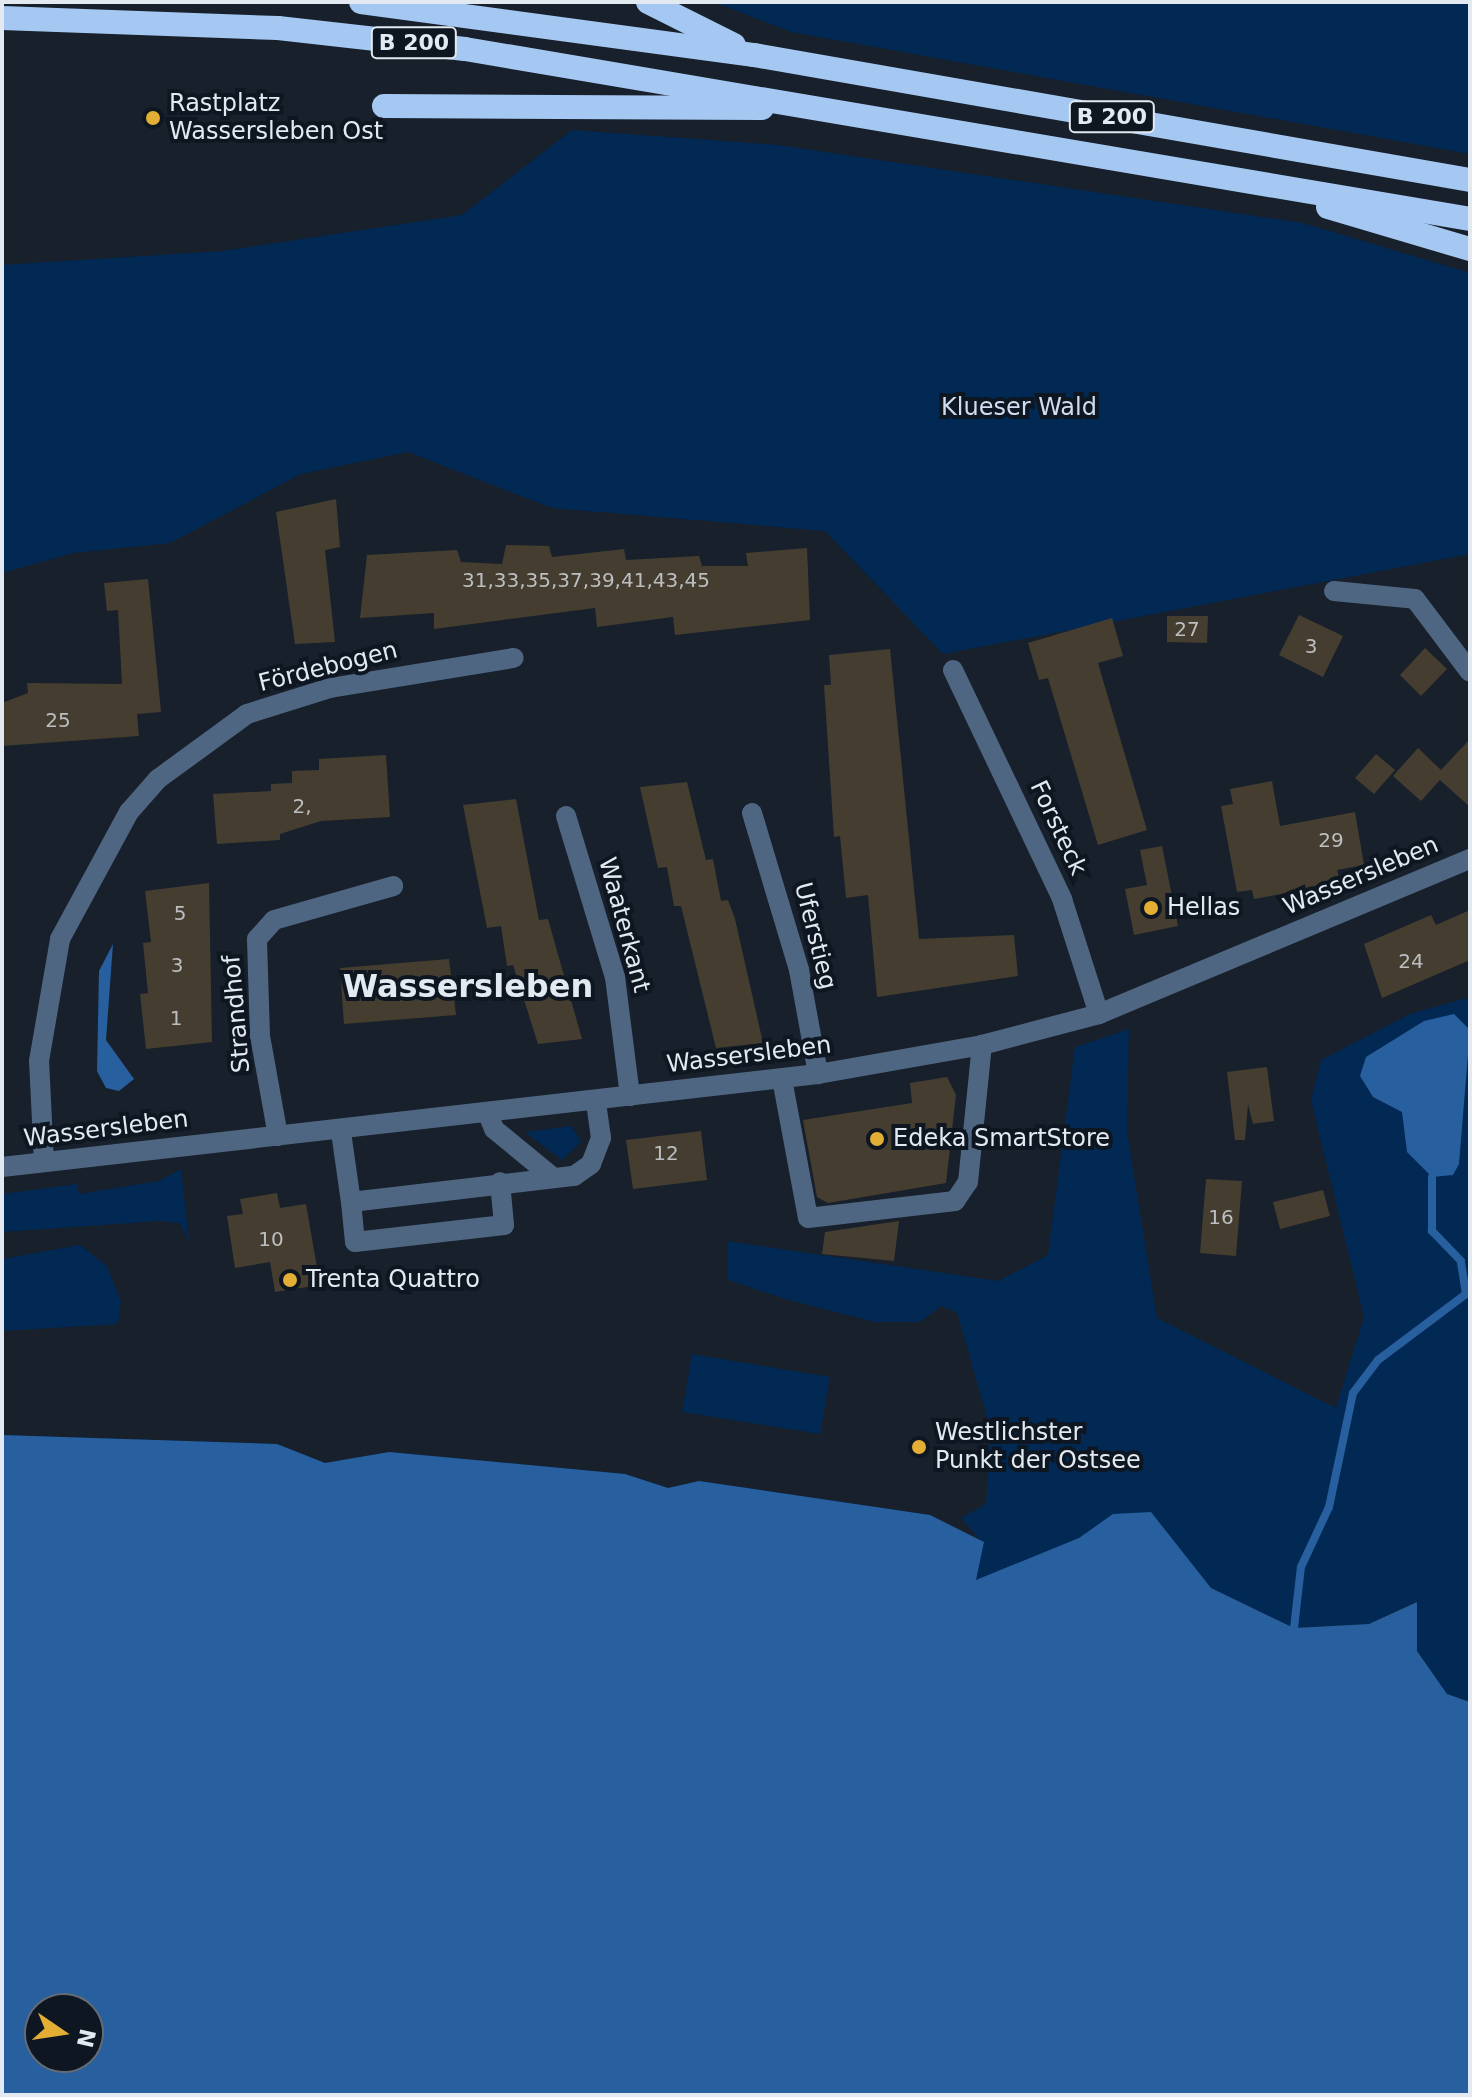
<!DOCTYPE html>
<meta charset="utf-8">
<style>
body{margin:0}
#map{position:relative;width:1472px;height:2097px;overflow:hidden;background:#17202b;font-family:"DejaVu Sans",sans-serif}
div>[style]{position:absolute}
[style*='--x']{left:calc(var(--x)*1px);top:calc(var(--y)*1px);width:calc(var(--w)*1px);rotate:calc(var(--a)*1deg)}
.green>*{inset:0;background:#022953}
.water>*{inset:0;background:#275f9f}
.stream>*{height:8px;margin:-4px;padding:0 4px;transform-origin:4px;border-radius:4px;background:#275f9f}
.building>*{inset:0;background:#453e30}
.minor>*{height:20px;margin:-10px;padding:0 10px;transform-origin:10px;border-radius:10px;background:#4f6682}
.highway>*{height:24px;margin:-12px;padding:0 12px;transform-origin:12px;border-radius:12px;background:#a5c8f2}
.dots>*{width:22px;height:22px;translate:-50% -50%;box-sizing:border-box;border:4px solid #0e1721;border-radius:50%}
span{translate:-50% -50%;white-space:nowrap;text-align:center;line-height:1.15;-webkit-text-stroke:8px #0e1721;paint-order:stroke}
.number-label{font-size:20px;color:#bcbec1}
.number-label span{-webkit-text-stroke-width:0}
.shield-label span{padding:2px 6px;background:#0e1721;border:2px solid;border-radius:6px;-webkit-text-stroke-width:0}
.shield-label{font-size:22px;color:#e3e9f1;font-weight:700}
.poi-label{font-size:24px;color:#e3e9f1}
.left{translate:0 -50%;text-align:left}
.park-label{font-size:24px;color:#ceddef}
.street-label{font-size:24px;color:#e3e9f1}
.district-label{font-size:32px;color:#e3e9f1;font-weight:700}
.frame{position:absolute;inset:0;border:4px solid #e3e9f1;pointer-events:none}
.north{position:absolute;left:24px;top:1993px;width:80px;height:80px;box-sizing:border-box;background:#0e1721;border:2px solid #636b74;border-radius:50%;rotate:103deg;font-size:22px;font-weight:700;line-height:32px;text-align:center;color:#e3e9f1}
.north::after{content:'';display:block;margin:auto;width:28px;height:36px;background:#e3ae34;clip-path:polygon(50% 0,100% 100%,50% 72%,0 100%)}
</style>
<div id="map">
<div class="green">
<div style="clip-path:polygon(714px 2px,1470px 2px,1470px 154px,791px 32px)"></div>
<div style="clip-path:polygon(572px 130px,778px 145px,1303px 223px,1470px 273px,1470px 554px,943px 654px,825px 531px,552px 508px,408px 452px,301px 474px,170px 543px,73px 553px,2px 573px,2px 265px,222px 251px,462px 215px)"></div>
<div style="clip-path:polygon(1470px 997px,1470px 1702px,1447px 1694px,1417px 1651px,1416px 1602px,1369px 1624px,1294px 1628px,1211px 1588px,986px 1599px,2px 1435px,277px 1444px,325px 1463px,389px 1452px,625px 1474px,668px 1488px,699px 1481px,930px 1515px,981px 1541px,961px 1518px,986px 1504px,991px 1432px,957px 1312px,941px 1306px,920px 1322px,875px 1322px,785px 1299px,728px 1280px,727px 1241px,998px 1281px,1048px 1255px,1075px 1047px,1129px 1029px,1127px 1132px,1157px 1318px,1336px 1408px,1364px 1317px,1311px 1100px,1321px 1060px,1410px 1014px)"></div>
<div style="clip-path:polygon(572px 1126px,581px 1142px,562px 1160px,525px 1132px)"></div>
<div style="clip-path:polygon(181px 1169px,189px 1242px,180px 1223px,160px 1221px,2px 1232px,2px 1194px,77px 1184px,79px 1194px,159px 1181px)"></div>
<div style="clip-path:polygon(80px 1245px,107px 1266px,121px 1301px,118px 1324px,2px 1331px,2px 1259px)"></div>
<div style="clip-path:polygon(692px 1354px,830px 1377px,820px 1434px,682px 1412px)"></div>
</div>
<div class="water">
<div style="clip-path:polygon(113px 944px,106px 1040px,134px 1079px,119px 1091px,106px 1088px,97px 1071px,99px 971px)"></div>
<div style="clip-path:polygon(1454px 1014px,1470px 1030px,1459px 1164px,1453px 1175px,1432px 1177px,1407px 1152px,1402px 1112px,1373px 1097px,1360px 1076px,1366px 1057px,1424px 1021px)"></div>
<div style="clip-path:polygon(evenodd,2px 1435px,277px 1444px,325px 1463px,389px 1452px,625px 1474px,668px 1488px,699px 1481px,930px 1515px,984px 1542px,976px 1580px,1079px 1538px,1113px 1514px,1151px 1512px,1211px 1588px,1294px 1628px,1369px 1624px,1417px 1602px,1417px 1651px,1447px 1694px,1470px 1702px,1470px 2095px,2px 2095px,2px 1435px,40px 2009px,88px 2009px,88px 2057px,40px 2057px,40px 2009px)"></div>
</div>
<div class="stream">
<div style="--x:1294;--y:1628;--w:61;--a:-83.5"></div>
<div style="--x:1301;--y:1567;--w:66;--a:-65"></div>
<div style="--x:1329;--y:1507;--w:116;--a:-78.1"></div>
<div style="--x:1353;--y:1393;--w:41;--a:-52.9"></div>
<div style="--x:1378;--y:1360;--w:110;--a:-36.9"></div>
<div style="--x:1466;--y:1294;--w:33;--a:-99"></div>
<div style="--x:1461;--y:1261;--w:42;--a:-134"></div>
<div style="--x:1432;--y:1231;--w:54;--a:-90"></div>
</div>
<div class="building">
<div style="clip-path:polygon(336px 499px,340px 547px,325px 550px,335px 642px,295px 644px,276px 512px)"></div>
<div style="clip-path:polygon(506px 545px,549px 546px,552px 557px,624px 549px,626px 560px,699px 556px,702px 566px,748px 566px,746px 553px,807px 548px,810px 620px,675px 635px,673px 617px,597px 627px,595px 608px,434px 629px,434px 613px,360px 618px,367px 555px,457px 550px,461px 562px,502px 564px)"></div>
<div style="clip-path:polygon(148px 579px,161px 712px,137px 714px,139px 736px,2px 746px,2px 703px,28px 693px,27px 683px,122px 684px,118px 610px,107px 611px,104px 583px)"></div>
<div style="clip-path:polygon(1299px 615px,1343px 636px,1323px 677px,1279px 655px)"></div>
<div style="clip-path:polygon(1167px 616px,1208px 616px,1207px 643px,1167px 642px)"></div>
<div style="clip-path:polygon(1112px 618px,1123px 656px,1098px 663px,1147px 830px,1098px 845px,1048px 678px,1039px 680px,1028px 643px)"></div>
<div style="clip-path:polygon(1425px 648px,1447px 669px,1421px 696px,1400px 675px)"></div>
<div style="clip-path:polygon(890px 649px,919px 939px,1014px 935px,1018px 976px,877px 997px,868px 895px,846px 898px,840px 836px,834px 837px,824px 685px,831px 685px,829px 655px)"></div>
<div style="clip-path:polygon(1470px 739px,1470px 807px,1440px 780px,1421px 801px,1393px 776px,1418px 748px,1441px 770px)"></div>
<div style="clip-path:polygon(1376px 754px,1395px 770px,1374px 794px,1355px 778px)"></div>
<div style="clip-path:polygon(386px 755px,390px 817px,321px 821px,280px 834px,280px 840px,217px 844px,213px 794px,271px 791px,271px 784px,292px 783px,292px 771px,319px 770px,319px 759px)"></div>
<div style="clip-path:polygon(1272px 781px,1280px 826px,1355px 812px,1364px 865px,1337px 870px,1339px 878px,1303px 890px,1254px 899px,1252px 890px,1237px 892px,1221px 806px,1233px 804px,1230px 789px)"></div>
<div style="clip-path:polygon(687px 782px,706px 860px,713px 859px,721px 901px,728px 900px,735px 919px,763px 1043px,716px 1048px,681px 906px,674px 906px,667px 867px,658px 868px,640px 787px)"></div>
<div style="clip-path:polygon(516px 799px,539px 920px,548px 919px,582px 1039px,538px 1044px,513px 965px,507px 966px,501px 926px,487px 928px,463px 805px)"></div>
<div style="clip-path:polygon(1162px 846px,1178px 926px,1134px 935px,1125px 889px,1147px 885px,1140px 850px)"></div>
<div style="clip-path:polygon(209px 883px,212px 1042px,146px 1049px,140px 994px,148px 993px,143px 943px,151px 942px,145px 891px)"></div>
<div style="clip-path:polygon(1470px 910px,1470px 960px,1382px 998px,1364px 944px,1431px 915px,1436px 925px)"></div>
<div style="clip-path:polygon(449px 959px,456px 1015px,344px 1024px,340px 968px)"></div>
<div style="clip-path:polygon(1267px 1067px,1274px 1121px,1253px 1124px,1248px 1104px,1245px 1140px,1235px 1140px,1227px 1072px)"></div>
<div style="clip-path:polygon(947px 1077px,956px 1095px,946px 1183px,828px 1203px,817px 1197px,803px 1120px,912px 1103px,910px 1083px)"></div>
<div style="clip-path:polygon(701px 1131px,707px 1180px,633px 1189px,626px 1140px)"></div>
<div style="clip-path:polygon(1206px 1179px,1242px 1181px,1236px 1256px,1200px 1253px)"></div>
<div style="clip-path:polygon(1323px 1190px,1330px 1216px,1280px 1229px,1273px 1202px)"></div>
<div style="clip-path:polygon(277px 1193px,280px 1208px,306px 1204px,320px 1285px,275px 1292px,270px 1262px,235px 1268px,227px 1216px,243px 1214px,240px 1199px)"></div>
<div style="clip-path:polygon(899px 1221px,894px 1261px,822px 1254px,825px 1232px)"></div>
</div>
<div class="minor">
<div style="--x:1334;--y:591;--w:81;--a:5.6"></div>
<div style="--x:1415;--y:599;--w:91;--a:53"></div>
<div style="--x:953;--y:670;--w:254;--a:64.5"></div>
<div style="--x:1062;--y:899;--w:121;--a:72.2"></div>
<div style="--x:752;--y:813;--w:164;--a:73.3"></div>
<div style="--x:799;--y:970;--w:106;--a:79.6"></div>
<div style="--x:566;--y:816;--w:168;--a:73.1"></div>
<div style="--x:615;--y:977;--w:120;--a:82.8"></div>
<div style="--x:782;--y:1079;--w:141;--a:79.4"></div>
<div style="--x:808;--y:1218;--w:148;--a:-6.6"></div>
<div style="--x:955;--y:1201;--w:23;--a:-56"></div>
<div style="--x:968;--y:1182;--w:138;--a:-84.2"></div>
<div style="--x:488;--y:1114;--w:16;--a:68"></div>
<div style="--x:494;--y:1129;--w:72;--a:39.4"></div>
<div style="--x:341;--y:1132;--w:71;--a:81.9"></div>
<div style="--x:351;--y:1202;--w:225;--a:-6.7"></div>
<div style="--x:574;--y:1176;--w:21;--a:-35"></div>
<div style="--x:591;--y:1164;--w:28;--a:-69"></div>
<div style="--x:601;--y:1138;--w:37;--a:-98"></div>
<div style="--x:278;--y:1136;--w:102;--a:-100.2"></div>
<div style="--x:260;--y:1036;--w:97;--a:-91.8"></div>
<div style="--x:257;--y:939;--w:25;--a:-48"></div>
<div style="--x:274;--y:920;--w:124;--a:-15.9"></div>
<div style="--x:44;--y:1162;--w:101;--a:-92.8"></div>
<div style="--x:39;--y:1061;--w:124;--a:-80.2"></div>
<div style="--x:60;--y:939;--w:145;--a:-61.5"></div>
<div style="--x:129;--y:812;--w:44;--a:-48.7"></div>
<div style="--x:158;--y:779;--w:110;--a:-36.1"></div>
<div style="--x:247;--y:714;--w:87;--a:-17.4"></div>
<div style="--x:330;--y:688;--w:186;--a:-9.3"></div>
<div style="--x:2;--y:1167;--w:821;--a:-6.5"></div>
<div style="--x:818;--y:1074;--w:167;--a:-10"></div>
<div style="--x:982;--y:1045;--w:121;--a:-14.8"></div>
<div style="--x:1099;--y:1014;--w:402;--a:-22.7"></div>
<div style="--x:351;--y:1202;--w:40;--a:84.3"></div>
<div style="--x:355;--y:1242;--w:150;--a:-6.5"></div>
<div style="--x:504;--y:1225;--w:43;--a:-95.3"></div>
</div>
<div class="highway">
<div style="--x:361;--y:2;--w:397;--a:7.7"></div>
<div style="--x:754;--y:55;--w:727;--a:9.9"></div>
<div style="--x:648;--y:2;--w:96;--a:26.6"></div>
<div style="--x:2;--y:18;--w:276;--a:2.1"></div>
<div style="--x:278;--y:28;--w:188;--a:6.4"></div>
<div style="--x:465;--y:49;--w:1019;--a:9.6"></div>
<div style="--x:384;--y:106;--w:378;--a:0.3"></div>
<div style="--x:1328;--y:207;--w:148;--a:16.5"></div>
</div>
<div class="dots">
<div style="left:153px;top:118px;background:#e3ae34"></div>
<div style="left:1151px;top:908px;background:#e3ae34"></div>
<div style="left:877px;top:1139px;background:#e3ae34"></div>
<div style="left:290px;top:1280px;background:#e3ae34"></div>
<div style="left:919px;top:1447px;background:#e3ae34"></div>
</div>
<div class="number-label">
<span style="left:586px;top:580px">31,33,35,37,39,41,43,45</span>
<span style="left:1187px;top:629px">27</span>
<span style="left:1311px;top:646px">3</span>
<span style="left:58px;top:720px">25</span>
<span style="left:302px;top:806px">2,</span>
<span style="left:1331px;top:840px">29</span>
<span style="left:180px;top:913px">5</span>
<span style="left:1411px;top:961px">24</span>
<span style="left:177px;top:965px">3</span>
<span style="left:176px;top:1018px">1</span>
<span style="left:666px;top:1153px">12</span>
<span style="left:1221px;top:1217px">16</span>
<span style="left:271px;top:1239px">10</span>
</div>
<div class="shield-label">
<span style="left:414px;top:43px">B 200</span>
<span style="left:1112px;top:117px">B 200</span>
</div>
<div class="poi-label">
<span class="left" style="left:169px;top:118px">Rastplatz<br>Wassersleben Ost</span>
<span class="left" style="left:1167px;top:908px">Hellas</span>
<span class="left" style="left:893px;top:1139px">Edeka SmartStore</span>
<span class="left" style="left:306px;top:1280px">Trenta Quattro</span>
<span class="left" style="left:935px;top:1447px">Westlichster<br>Punkt der Ostsee</span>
</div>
<div class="park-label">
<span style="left:1019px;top:408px">Klueser Wald</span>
</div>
<div class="street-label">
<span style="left:328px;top:667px;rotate:-14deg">Fördebogen</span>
<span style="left:1058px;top:828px;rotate:65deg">Forsteck</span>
<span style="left:1361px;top:876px;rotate:-23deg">Wassersleben</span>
<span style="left:624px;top:925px;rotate:75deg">Waaterkant</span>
<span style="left:815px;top:936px;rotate:76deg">Uferstieg</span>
<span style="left:237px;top:1014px;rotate:-95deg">Strandhof</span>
<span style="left:749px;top:1055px;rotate:-7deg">Wassersleben</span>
<span style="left:106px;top:1129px;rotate:-7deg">Wassersleben</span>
</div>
<div class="district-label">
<span style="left:468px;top:986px">Wassersleben</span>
</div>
<div class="frame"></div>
<div class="north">N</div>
</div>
